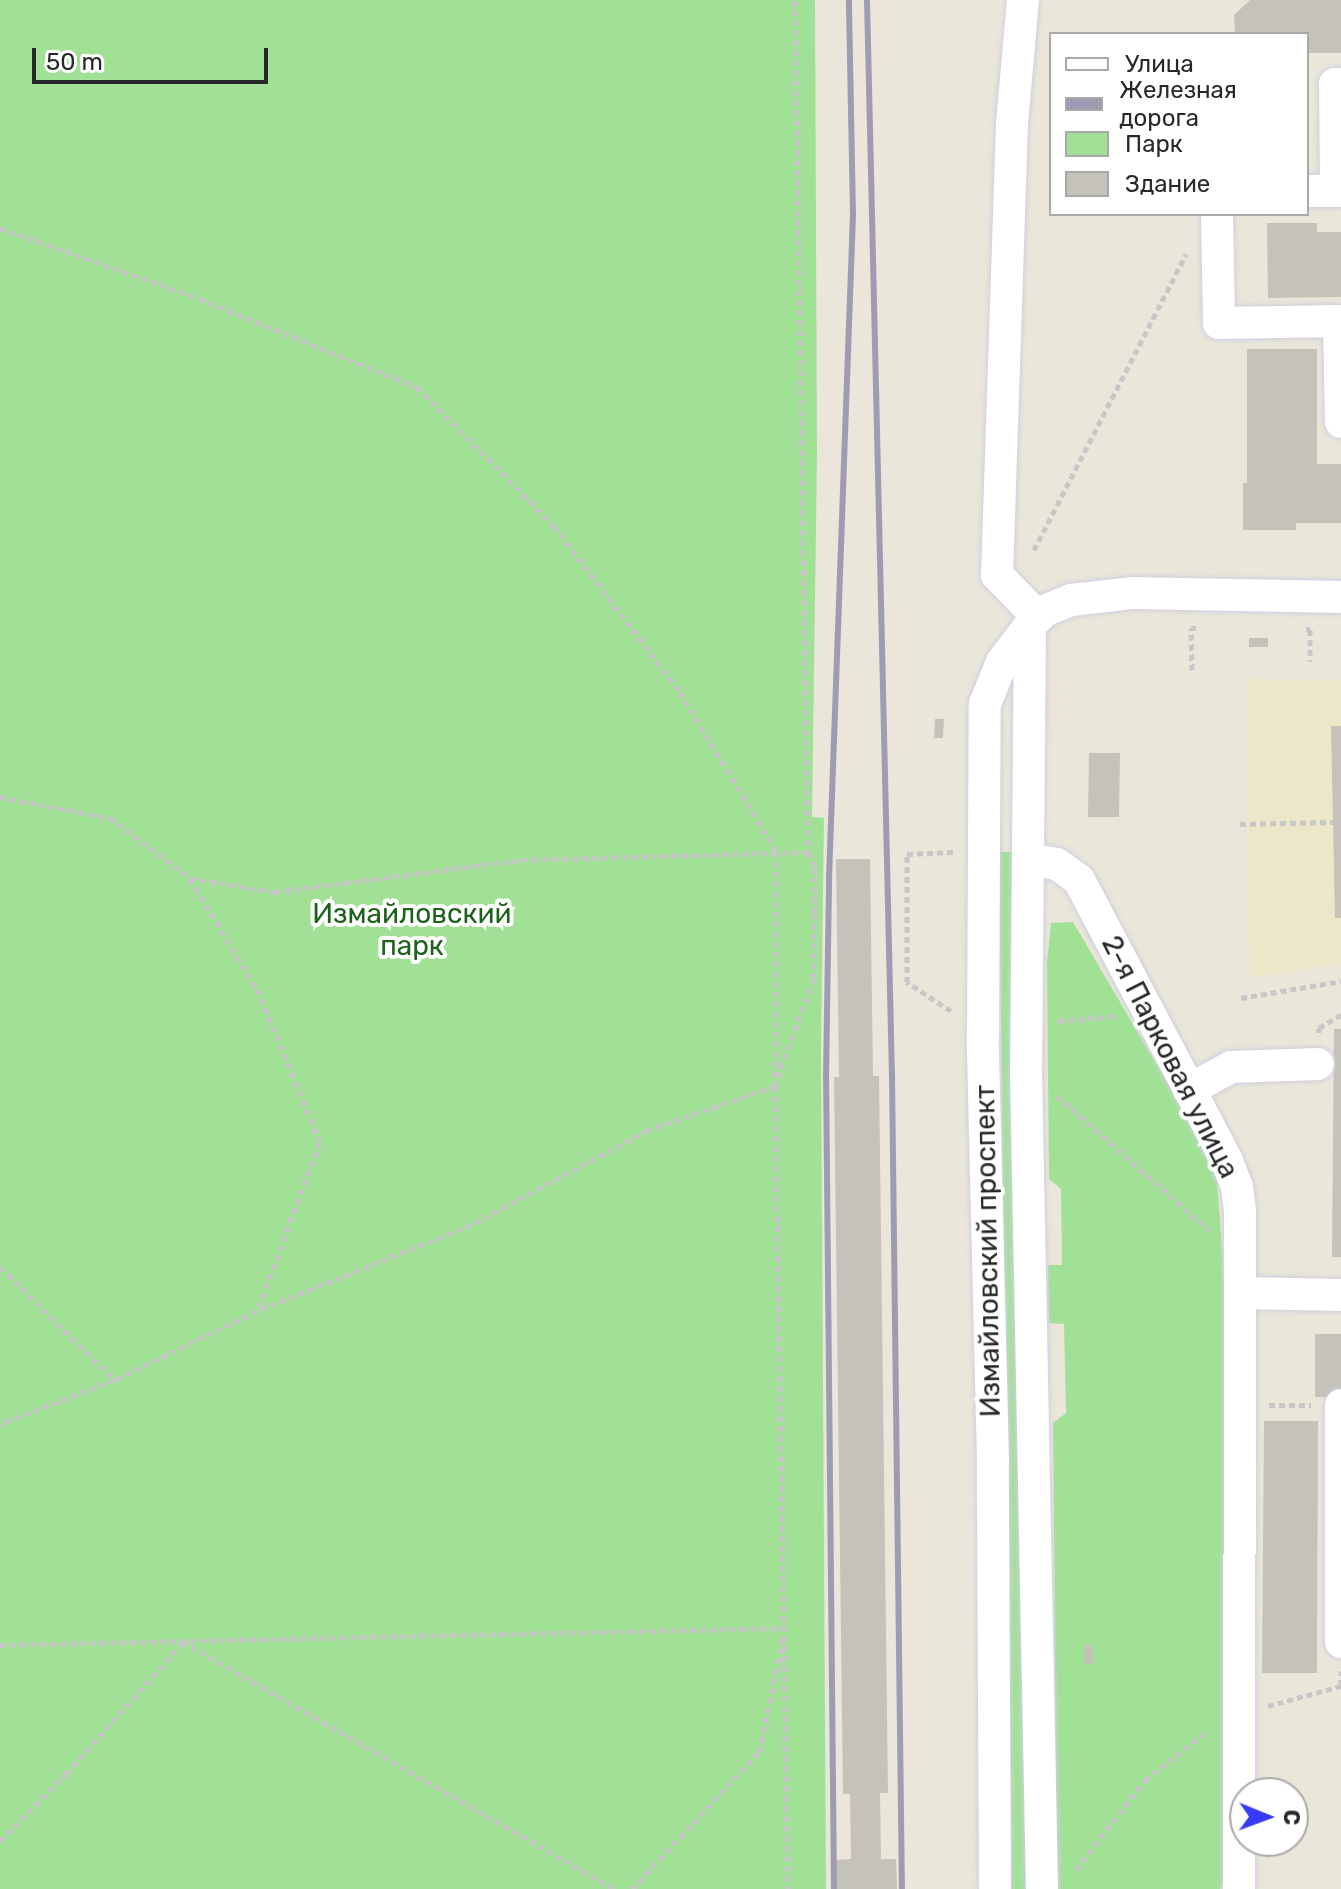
<!DOCTYPE html>
<meta charset="utf-8">
<style>
body{margin:0}
#map{position:relative;width:1341px;height:1889px;overflow:hidden;background:#eae6d9;font-family:Rubik,sans-serif}
div>[style]{position:absolute}
[style*='--x']{left:calc(var(--x)*1px);top:calc(var(--y)*1px);width:calc(var(--w)*1px);rotate:calc(var(--a)*1deg)}
.education>*{inset:0;background:#ece7c8}
.green>*{inset:0;background:#a1e195}
.building>*{inset:0;background:#c5c2b9}
.path>*{height:5px;margin-top:-2.5px;transform-origin:0;background:repeating-linear-gradient(90deg,#c7c7c7 0 6px,transparent 0 10px)}
.roads{filter:drop-shadow(0 0 2px #cfcfe1) drop-shadow(0 0 2px #cfcfe1)}
.minor>*{height:32px;margin:-16px;padding:0 16px;transform-origin:16px;border-radius:16px;background:#fff}
.rail>*{height:6px;margin:-3px;padding:0 3px;transform-origin:3px;border-radius:3px;background:#9d9cb2}
span{translate:-50% -50%;white-space:nowrap;text-align:center;line-height:1.15;-webkit-text-stroke:8px #fff;paint-order:stroke}
.park-label{font-size:28px;color:#1c621a}
.street-label{font-size:28px;color:#282828}
.legend{position:absolute;left:1049px;top:32px;width:260px;height:184px;box-sizing:border-box;background:#fff;border:2px solid #a9a9a9;margin:0;padding:10px 14px;list-style:none;font-size:24px;color:#282828}
.legend li{display:flex;align-items:center;gap:16px;height:40px}
.legend b{width:40px;border:2px solid #a9a9a9}
.north{position:absolute;left:1229px;top:1777px;width:80px;height:80px;box-sizing:border-box;background:#fff;border:2px solid #a9a9a9;border-radius:50%;rotate:91deg;font-size:22px;font-weight:700;line-height:32px;text-align:center;color:#282828}
.north::after{content:'';display:block;margin:auto;width:28px;height:36px;background:#393af7;clip-path:polygon(50% 0,100% 100%,50% 72%,0 100%)}
.scale{position:absolute;left:32px;top:48px;width:236px;height:36px;box-sizing:border-box;border:4px solid #282828;border-top:0;padding-left:10px;font-size:24px;line-height:28px;white-space:nowrap;color:#282828;-webkit-text-stroke:6px #fff;paint-order:stroke}
</style>
<div id="map">
<div class="education">
<div style="clip-path:polygon(1248px 679px,1341px 680px,1341px 963px,1250px 978px)"></div>
</div>
<div class="green">
<div style="clip-path:polygon(0 0,815px 0,817px 454px,812px 817px,824px 818px,821px 1047px,826px 1889px,0 1889px)"></div>
<div style="clip-path:polygon(999px 852px,1014px 852px,1027px 1889px,1011px 1889px)"></div>
<div style="clip-path:polygon(1073px 922px,1190px 1121px,1217px 1182px,1223px 1260px,1230px 1655px,1228px 1875px,1220px 1889px,1057px 1889px,1053px 1423px,1066px 1413px,1064px 1324px,1049px 1323px,1048px 1265px,1062px 1265px,1061px 1189px,1049px 1179px,1047px 963px,1051px 923px)"></div>
</div>
<div class="building">
<div style="clip-path:polygon(1250px 0,1341px 0,1341px 53px,1307px 53px,1307px 34px,1235px 34px,1234px 15px)"></div>
<div style="clip-path:polygon(1267px 223px,1317px 223px,1317px 232px,1341px 232px,1341px 297px,1268px 298px)"></div>
<div style="clip-path:polygon(1247px 349px,1317px 349px,1317px 464px,1341px 464px,1341px 523px,1296px 523px,1296px 530px,1243px 530px,1243px 483px,1247px 483px)"></div>
<div style="clip-path:polygon(1249px 638px,1268px 638px,1268px 647px,1249px 647px)"></div>
<div style="clip-path:polygon(935px 719px,944px 719px,943px 738px,934px 738px)"></div>
<div style="clip-path:polygon(1331px 726px,1341px 726px,1341px 918px,1335px 918px)"></div>
<div style="clip-path:polygon(1089px 753px,1120px 753px,1119px 817px,1088px 817px)"></div>
<div style="clip-path:polygon(836px 859px,870px 859px,873px 1076px,879px 1076px,888px 1793px,880px 1793px,881px 1859px,896px 1859px,897px 1889px,836px 1889px,836px 1860px,851px 1859px,850px 1794px,843px 1794px,834px 1077px,839px 1077px)"></div>
<div style="clip-path:polygon(1334px 1029px,1341px 1029px,1341px 1257px,1332px 1257px)"></div>
<div style="clip-path:polygon(1315px 1334px,1341px 1334px,1341px 1397px,1315px 1397px)"></div>
<div style="clip-path:polygon(1264px 1421px,1318px 1421px,1317px 1673px,1262px 1673px)"></div>
<div style="clip-path:polygon(1084px 1645px,1093px 1645px,1093px 1663px,1084px 1664px)"></div>
</div>
<div class="path">
<div style="--x:795;--y:0;--w:852;--a:89.13"></div>
<div style="--x:0;--y:228;--w:212;--a:19.5"></div>
<div style="--x:200;--y:299;--w:234;--a:22.1"></div>
<div style="--x:417;--y:387;--w:195;--a:45.4"></div>
<div style="--x:554;--y:526;--w:208;--a:52.8"></div>
<div style="--x:680;--y:692;--w:186;--a:58.9"></div>
<div style="--x:776;--y:851;--w:235;--a:90.2"></div>
<div style="--x:775;--y:1086;--w:803;--a:89.07"></div>
<div style="--x:1034;--y:550;--w:333;--a:-62.8"></div>
<div style="--x:1306;--y:629;--w:4;--a:0"></div>
<div style="--x:1310;--y:629;--w:32;--a:90"></div>
<div style="--x:1192;--y:670;--w:42;--a:-91.4"></div>
<div style="--x:1191;--y:628;--w:5;--a:0"></div>
<div style="--x:0;--y:797;--w:112;--a:10.8"></div>
<div style="--x:110;--y:818;--w:100;--a:36.9"></div>
<div style="--x:190;--y:878;--w:86;--a:9.4"></div>
<div style="--x:275;--y:892;--w:249;--a:-7.4"></div>
<div style="--x:522;--y:860;--w:286;--a:-1.6"></div>
<div style="--x:808;--y:852;--w:17;--a:65"></div>
<div style="--x:815;--y:867;--w:46;--a:90"></div>
<div style="--x:815;--y:913;--w:65;--a:90.9"></div>
<div style="--x:814;--y:978;--w:115;--a:109.9"></div>
<div style="--x:775;--y:1086;--w:134;--a:160.9"></div>
<div style="--x:648;--y:1130;--w:201;--a:151.8"></div>
<div style="--x:471;--y:1225;--w:231;--a:158.1"></div>
<div style="--x:257;--y:1311;--w:159;--a:154.2"></div>
<div style="--x:114;--y:1380;--w:122;--a:158.9"></div>
<div style="--x:1240;--y:824;--w:93;--a:-1.2"></div>
<div style="--x:190;--y:879;--w:129;--a:58.7"></div>
<div style="--x:257;--y:989;--w:165;--a:67.6"></div>
<div style="--x:320;--y:1142;--w:179;--a:110.3"></div>
<div style="--x:1241;--y:998;--w:101;--a:-9.6"></div>
<div style="--x:951;--y:1011;--w:53;--a:-146.6"></div>
<div style="--x:907;--y:982;--w:128;--a:-90"></div>
<div style="--x:907;--y:854;--w:47;--a:-2.4"></div>
<div style="--x:1058;--y:1021;--w:58;--a:-4.9"></div>
<div style="--x:1319;--y:1033;--w:5;--a:-90"></div>
<div style="--x:1319;--y:1028;--w:26;--a:-31"></div>
<div style="--x:1057;--y:1096;--w:203;--a:41.4"></div>
<div style="--x:0;--y:1267;--w:161;--a:44.7"></div>
<div style="--x:1269;--y:1405;--w:42;--a:0"></div>
<div style="--x:0;--y:1645;--w:785;--a:-1.24"></div>
<div style="--x:1268;--y:1706;--w:76;--a:-15.3"></div>
<div style="--x:1341;--y:1686;--w:15;--a:-90"></div>
<div style="--x:0;--y:1841;--w:94;--a:-45.4"></div>
<div style="--x:66;--y:1774;--w:176;--a:-48.4"></div>
<div style="--x:183;--y:1642;--w:498;--a:29.8"></div>
<div style="--x:1076;--y:1870;--w:113;--a:-52.5"></div>
<div style="--x:1145;--y:1780;--w:80;--a:-37.9"></div>
<div style="--x:632;--y:1889;--w:187;--a:-47.2"></div>
<div style="--x:759;--y:1752;--w:116;--a:-78.1"></div>
</div>
<div class="roads">
<div class="minor">
<div style="--x:1023;--y:0;--w:124;--a:95.1"></div>
<div style="--x:1012;--y:124;--w:451;--a:91.9"></div>
<div style="--x:997;--y:575;--w:59;--a:45.7"></div>
<div style="--x:1307;--y:191;--w:34;--a:0"></div>
<div style="--x:1336;--y:191;--w:107;--a:-90.5"></div>
<div style="--x:1335;--y:84;--w:6;--a:0"></div>
<div style="--x:1217;--y:214;--w:109;--a:88.9"></div>
<div style="--x:1219;--y:323;--w:122;--a:-0.9"></div>
<div style="--x:1339;--y:321;--w:101;--a:88.9"></div>
<div style="--x:1030;--y:625;--w:446;--a:90.5"></div>
<div style="--x:1026;--y:1071;--w:818;--a:88.88"></div>
<div style="--x:1028;--y:859;--w:29;--a:10"></div>
<div style="--x:1057;--y:864;--w:27;--a:36"></div>
<div style="--x:1079;--y:880;--w:318;--a:62.2"></div>
<div style="--x:1227;--y:1161;--w:28;--a:69"></div>
<div style="--x:1237;--y:1187;--w:26;--a:83"></div>
<div style="--x:1240;--y:1213;--w:676;--a:90.08"></div>
<div style="--x:1189;--y:1090;--w:48;--a:-28.7"></div>
<div style="--x:1231;--y:1067;--w:87;--a:-2"></div>
<div style="--x:1241;--y:1293;--w:100;--a:1.1"></div>
<div style="--x:1341;--y:1405;--w:237;--a:90"></div>
<div style="--x:995;--y:1889;--w:428;--a:-90.3"></div>
<div style="--x:993;--y:1461;--w:424;--a:-91.4"></div>
<div style="--x:983;--y:1037;--w:333;--a:-89.7"></div>
<div style="--x:985;--y:704;--w:45;--a:-68"></div>
<div style="--x:1002;--y:662;--w:46;--a:-52.9"></div>
<div style="--x:1030;--y:625;--w:20;--a:-45"></div>
<div style="--x:1044;--y:611;--w:29;--a:-22"></div>
<div style="--x:1071;--y:600;--w:61;--a:-6.5"></div>
<div style="--x:1132;--y:593;--w:209;--a:1.1"></div>
</div>
</div>
<div class="rail">
<div style="--x:867;--y:0;--w:1076;--a:88.67"></div>
<div style="--x:892;--y:1076;--w:813;--a:89.3"></div>
<div style="--x:834;--y:1889;--w:812;--a:-90.56"></div>
<div style="--x:826;--y:1077;--w:199;--a:-89.1"></div>
<div style="--x:829;--y:878;--w:663;--a:-87.93"></div>
<div style="--x:853;--y:215;--w:215;--a:-91.1"></div>
</div>
<div class="park-label">
<span style="left:412px;top:930px">Измайловский<br>парк</span>
</div>
<div class="street-label">
<span style="left:1170px;top:1057px;rotate:63deg">2-я Парковая улица</span>
<span style="left:988px;top:1251px;rotate:-91deg">Измайловский проспект</span>
</div>
<ul class="legend">
<li><b style="height:10px;background:#fff"></b>Улица</li>
<li><b style="height:10px;background:#9d9cb2"></b>Железная дорога</li>
<li><b style="height:22px;background:#a1e195"></b>Парк</li>
<li><b style="height:22px;background:#c5c2b9"></b>Здание</li>
</ul>
<div class="north">С</div>
<div class="scale">50 m</div>
</div>
